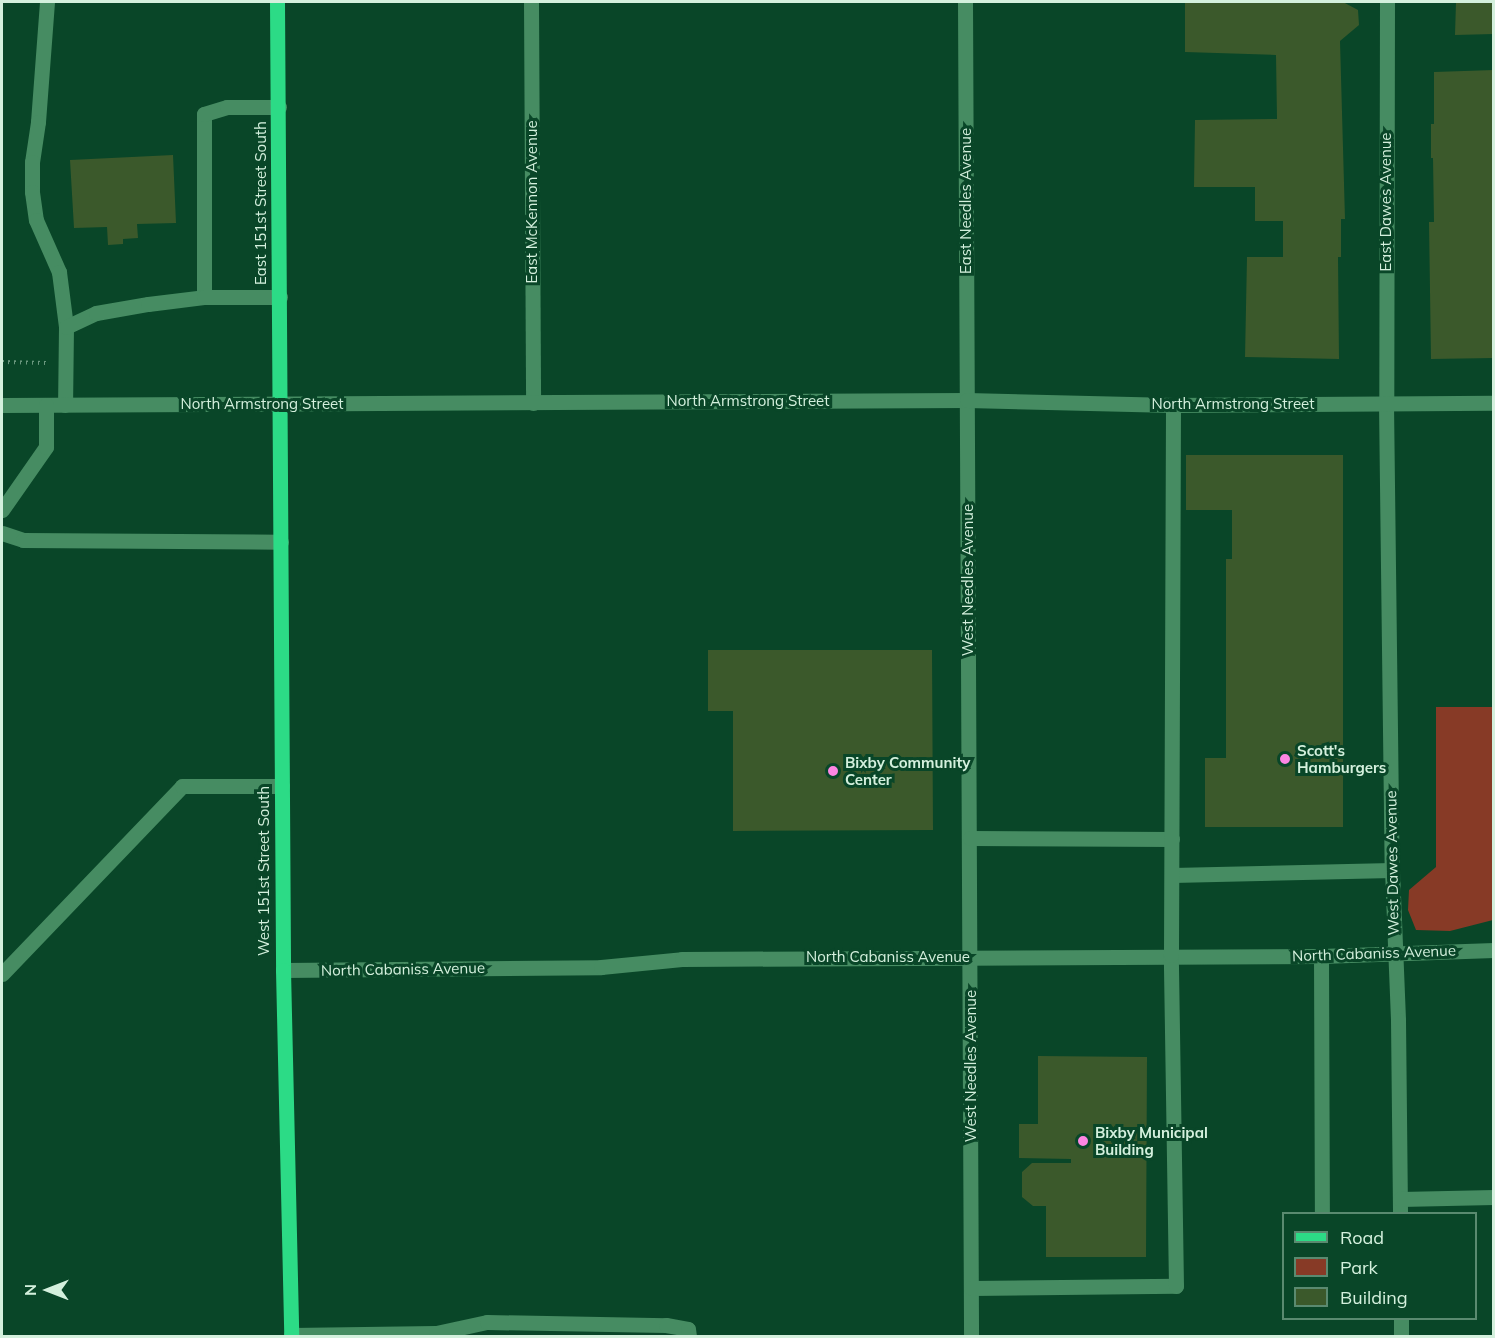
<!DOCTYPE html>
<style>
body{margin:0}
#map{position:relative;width:1495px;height:1338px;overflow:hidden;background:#094628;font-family:Mulish,sans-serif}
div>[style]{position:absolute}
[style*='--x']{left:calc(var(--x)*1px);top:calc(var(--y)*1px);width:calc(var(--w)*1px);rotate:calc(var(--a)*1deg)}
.green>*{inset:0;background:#873a26}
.building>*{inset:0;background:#3b592b}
.path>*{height:4px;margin-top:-2px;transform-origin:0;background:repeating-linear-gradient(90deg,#69967d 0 1.5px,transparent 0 6px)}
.minor>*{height:15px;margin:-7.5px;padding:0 7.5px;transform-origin:7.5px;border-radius:7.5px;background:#468c62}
.major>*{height:15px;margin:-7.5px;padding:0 7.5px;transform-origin:7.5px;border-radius:7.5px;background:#2cdb86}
.dots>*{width:16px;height:16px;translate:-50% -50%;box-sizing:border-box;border:3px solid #094628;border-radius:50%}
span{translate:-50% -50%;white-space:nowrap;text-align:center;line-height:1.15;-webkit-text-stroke:6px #094628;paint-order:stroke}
.street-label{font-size:15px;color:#d4f0dd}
.poi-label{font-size:15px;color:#d4f0dd;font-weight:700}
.left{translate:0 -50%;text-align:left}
.frame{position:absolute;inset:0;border:3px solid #d4f0dd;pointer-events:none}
.legend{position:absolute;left:1282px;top:1212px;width:195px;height:108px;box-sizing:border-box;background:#094628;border:2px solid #5a8a70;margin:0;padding:8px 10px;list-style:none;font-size:18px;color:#d4f0dd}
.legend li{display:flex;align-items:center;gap:12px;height:30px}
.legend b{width:30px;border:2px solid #5a8a70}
.north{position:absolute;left:18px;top:1260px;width:60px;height:60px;-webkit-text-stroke:4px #094628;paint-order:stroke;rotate:270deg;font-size:16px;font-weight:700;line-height:24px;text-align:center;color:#d4f0dd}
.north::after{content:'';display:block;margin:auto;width:21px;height:27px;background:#d4f0dd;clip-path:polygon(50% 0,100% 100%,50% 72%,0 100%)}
</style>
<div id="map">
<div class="green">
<div style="clip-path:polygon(1436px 707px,1493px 707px,1493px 920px,1450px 931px,1416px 930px,1408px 910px,1409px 890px,1436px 867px)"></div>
</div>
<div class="building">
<div style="clip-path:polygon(1185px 2px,1343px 2px,1358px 10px,1359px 25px,1340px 41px,1345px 219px,1341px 219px,1341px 257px,1338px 257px,1339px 359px,1245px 357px,1247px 257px,1283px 257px,1283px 221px,1255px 221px,1255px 187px,1194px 187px,1195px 120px,1277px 119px,1276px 55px,1185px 52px)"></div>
<div style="clip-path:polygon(1456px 2px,1494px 2px,1494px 34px,1455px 35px)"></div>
<div style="clip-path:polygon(1494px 70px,1494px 358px,1431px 359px,1429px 222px,1434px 222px,1433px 158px,1431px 158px,1431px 124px,1434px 124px,1434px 72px)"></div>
<div style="clip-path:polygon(173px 155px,176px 223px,137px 224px,138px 238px,123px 239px,123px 244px,108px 245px,107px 227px,74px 228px,70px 160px)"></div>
<div style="clip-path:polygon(1186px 455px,1343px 455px,1343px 827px,1205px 827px,1205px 758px,1226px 758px,1226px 559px,1232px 559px,1232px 510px,1186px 510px)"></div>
<div style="clip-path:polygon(708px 650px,932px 650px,933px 830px,733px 831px,733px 711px,708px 711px)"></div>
<div style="clip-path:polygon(1038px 1056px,1147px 1057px,1146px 1257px,1046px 1257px,1046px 1206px,1033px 1206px,1022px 1197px,1022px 1172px,1032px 1163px,1071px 1163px,1071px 1159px,1019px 1158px,1019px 1124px,1038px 1124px)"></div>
</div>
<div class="path">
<div style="--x:2;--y:362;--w:44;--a:1.3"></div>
</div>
<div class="minor">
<div style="--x:47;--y:2;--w:120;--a:94.3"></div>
<div style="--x:38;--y:122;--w:40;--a:98.5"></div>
<div style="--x:32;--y:162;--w:30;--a:90"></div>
<div style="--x:32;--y:192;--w:28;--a:82"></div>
<div style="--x:36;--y:220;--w:57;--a:66.1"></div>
<div style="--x:59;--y:272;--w:55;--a:82.7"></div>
<div style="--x:66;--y:327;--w:78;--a:90.7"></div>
<div style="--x:531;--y:2;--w:401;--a:89.7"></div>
<div style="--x:965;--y:2;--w:1334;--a:89.74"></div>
<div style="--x:1387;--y:2;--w:401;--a:90.1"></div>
<div style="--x:1386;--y:403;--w:467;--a:89.3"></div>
<div style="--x:1392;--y:870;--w:150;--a:87.7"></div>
<div style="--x:1398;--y:1020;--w:194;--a:89.4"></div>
<div style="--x:204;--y:297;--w:183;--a:-90"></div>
<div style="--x:204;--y:114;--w:24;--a:-17"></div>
<div style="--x:227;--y:107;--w:52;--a:0"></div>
<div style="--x:66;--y:327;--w:33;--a:-25"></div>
<div style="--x:96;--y:313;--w:53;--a:-9.8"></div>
<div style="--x:148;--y:304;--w:56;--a:-7.1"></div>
<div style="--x:204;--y:297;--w:76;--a:0"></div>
<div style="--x:2;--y:405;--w:965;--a:-0.3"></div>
<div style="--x:967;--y:400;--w:206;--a:1.4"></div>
<div style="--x:1173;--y:405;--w:321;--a:-0.4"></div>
<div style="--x:2;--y:510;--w:77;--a:-55.1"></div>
<div style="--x:46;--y:447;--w:42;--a:-90"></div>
<div style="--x:2;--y:533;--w:22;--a:18"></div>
<div style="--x:23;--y:540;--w:258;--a:0.4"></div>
<div style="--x:970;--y:838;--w:202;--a:0.3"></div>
<div style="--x:1172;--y:875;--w:220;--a:-1.3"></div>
<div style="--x:1321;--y:956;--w:258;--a:89.8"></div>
<div style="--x:283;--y:970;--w:318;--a:-0.5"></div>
<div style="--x:601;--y:967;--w:81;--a:-5.6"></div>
<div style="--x:682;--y:959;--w:639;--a:-0.27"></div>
<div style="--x:1321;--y:956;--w:173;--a:-2"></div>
<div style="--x:2;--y:974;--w:260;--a:-46.2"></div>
<div style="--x:182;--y:786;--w:100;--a:0"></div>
<div style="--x:1400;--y:1199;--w:94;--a:-1.2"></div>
<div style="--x:971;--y:1288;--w:205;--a:-0.6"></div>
<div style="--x:1176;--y:1286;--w:331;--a:-90.9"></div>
<div style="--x:1171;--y:955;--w:550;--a:-89.79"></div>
<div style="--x:1401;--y:1318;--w:18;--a:90"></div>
<div style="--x:291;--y:1335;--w:145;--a:-0.8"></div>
<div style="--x:436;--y:1333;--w:52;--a:-12.2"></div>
<div style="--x:487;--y:1322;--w:179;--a:1"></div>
<div style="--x:666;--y:1325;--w:22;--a:10"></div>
<div style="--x:688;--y:1329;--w:7;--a:82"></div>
</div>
<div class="major">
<div style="--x:277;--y:2;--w:968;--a:89.64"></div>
<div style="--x:283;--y:970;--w:366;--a:88.7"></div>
</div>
<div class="dots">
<div style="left:1285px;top:759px;background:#fc86e3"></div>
<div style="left:833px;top:771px;background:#fc86e3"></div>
<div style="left:1083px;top:1141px;background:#fc86e3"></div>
</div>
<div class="street-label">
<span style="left:966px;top:201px;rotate:-90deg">East Needles Avenue</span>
<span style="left:532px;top:202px;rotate:-90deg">East McKennon Avenue</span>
<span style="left:1386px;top:202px;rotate:-90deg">East Dawes Avenue</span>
<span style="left:261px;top:203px;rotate:-90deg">East 151st Street South</span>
<span style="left:748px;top:401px">North Armstrong Street</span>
<span style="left:262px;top:404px">North Armstrong Street</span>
<span style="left:1233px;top:404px">North Armstrong Street</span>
<span style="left:968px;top:580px;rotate:-90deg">West Needles Avenue</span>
<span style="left:1392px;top:863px;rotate:-91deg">West Dawes Avenue</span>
<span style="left:264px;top:871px;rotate:-90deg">West 151st Street South</span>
<span style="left:1374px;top:953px;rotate:-2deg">North Cabaniss Avenue</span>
<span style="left:888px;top:957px">North Cabaniss Avenue</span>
<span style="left:403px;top:969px;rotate:-1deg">North Cabaniss Avenue</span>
<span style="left:971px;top:1066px;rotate:-90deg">West Needles Avenue</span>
</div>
<div class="poi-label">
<span class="left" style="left:1297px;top:759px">Scott's<br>Hamburgers</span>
<span class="left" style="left:845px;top:771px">Bixby Community<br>Center</span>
<span class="left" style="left:1095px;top:1141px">Bixby Municipal<br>Building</span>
</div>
<div class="frame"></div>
<ul class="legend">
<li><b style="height:8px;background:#2cdb86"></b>Road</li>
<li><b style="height:16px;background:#873a26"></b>Park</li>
<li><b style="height:16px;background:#3b592b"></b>Building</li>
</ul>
<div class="north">N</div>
</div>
